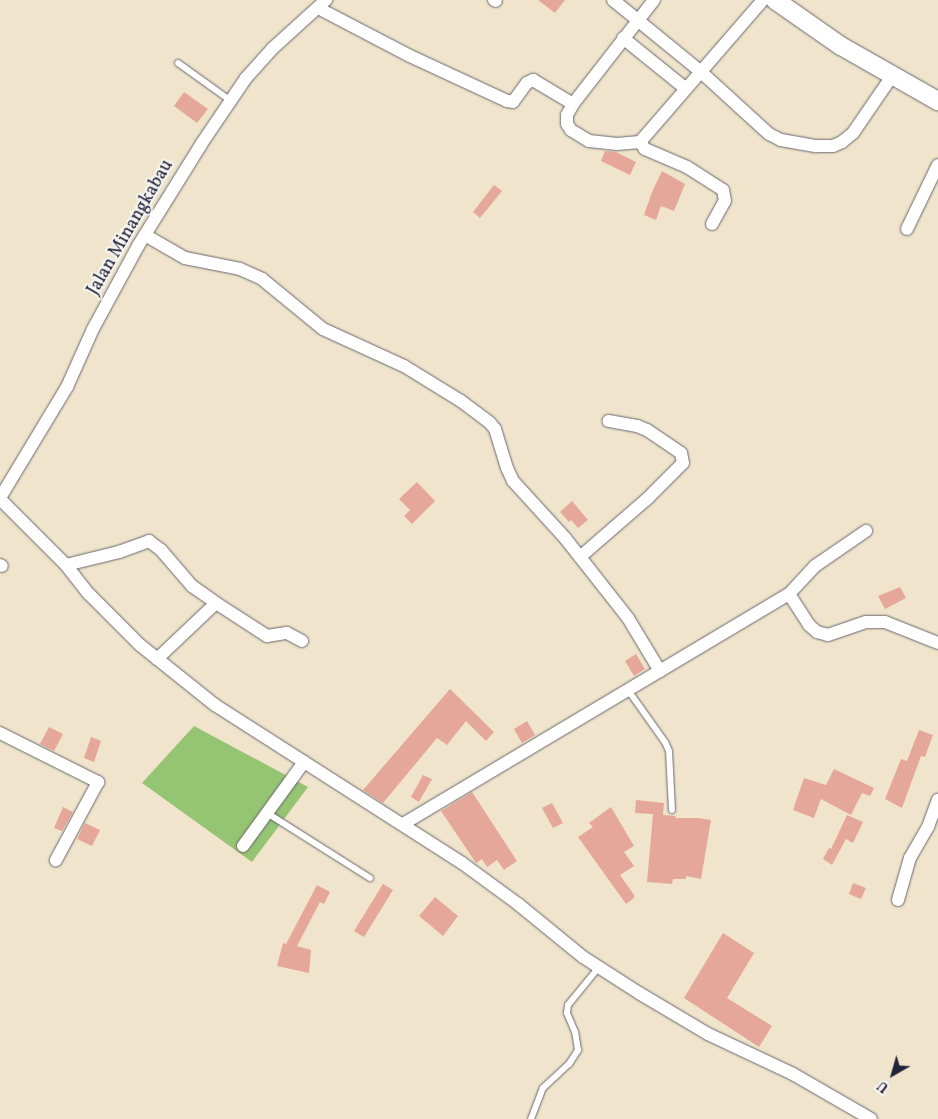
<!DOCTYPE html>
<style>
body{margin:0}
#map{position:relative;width:938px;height:1119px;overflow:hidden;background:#f0e5cc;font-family:Vollkorn,serif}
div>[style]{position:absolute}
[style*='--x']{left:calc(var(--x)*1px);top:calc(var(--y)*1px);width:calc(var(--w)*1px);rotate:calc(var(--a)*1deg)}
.green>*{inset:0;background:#95c472}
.building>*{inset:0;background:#e5a799}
.roads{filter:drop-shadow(0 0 1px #6a666e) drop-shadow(0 0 1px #6a666e)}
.lane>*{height:6px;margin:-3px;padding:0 3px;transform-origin:3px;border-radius:3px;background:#fff}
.street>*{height:12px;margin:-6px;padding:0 6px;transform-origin:6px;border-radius:6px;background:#fff}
.secondary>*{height:18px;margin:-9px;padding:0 9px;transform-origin:9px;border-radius:9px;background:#fff}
span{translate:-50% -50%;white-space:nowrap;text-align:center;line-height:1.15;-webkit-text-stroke:4px #f6f6f2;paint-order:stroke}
.street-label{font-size:18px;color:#22223b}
.north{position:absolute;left:868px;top:1049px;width:50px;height:50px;-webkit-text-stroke:4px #f6f6f2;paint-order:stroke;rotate:218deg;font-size:14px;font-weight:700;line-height:20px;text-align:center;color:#22223b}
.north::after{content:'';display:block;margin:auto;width:18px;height:22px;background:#22223b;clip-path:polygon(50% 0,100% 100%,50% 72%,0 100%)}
</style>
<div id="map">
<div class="green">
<div style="clip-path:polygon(194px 726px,308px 787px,252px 862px,142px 783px)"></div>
</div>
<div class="building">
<div style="clip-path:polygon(538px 0,565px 0,555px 13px)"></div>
<div style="clip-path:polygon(184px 92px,208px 109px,197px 123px,174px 106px)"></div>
<div style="clip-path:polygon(605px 151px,616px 152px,636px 162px,630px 175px,601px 161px)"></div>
<div style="clip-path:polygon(662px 171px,685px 184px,674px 211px,661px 206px,656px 220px,644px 215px,652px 192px)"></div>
<div style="clip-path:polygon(494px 185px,502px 191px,480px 218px,473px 212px)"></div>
<div style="clip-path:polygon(417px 482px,435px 501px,412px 524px,404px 516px,410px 510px,399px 499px)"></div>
<div style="clip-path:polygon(572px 501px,588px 520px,578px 528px,571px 520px,569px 522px,560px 512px)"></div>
<div style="clip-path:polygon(900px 587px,906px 598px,885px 609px,878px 596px)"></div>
<div style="clip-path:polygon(636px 654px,645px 669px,634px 676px,625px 661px)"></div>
<div style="clip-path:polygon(450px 689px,494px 732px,486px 741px,466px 721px,447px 745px,437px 738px,383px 803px,363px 790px)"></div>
<div style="clip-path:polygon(527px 721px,535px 735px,522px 743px,514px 729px)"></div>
<div style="clip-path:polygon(49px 727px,63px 734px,54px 751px,40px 744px)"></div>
<div style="clip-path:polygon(919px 730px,933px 735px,925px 757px,921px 756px,902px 808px,885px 799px,901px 759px,907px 761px)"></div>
<div style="clip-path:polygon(91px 737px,101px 741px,94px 762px,84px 758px)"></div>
<div style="clip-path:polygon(834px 769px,874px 788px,870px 796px,862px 793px,851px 815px,821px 799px,814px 818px,793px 810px,804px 778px,826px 785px)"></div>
<div style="clip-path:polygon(423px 775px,432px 779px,419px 802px,411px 797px)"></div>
<div style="clip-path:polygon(472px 792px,517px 861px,504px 870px,497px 860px,487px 867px,482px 859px,476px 863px,441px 811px)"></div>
<div style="clip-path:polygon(636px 800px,664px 803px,663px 815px,676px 816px,675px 818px,698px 818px,711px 820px,701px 879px,686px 876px,686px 879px,673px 879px,672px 884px,647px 882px,653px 814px,635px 813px)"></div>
<div style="clip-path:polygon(552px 803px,563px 823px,553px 828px,542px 808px)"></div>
<div style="clip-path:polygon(63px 807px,73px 812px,62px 831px,54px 828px)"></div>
<div style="clip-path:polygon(611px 807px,634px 846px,624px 852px,634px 866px,620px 875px,634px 895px,634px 898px,626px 904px,578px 837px,593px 827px,589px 823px)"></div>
<div style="clip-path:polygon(847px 815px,863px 822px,853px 843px,846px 839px,832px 865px,823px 859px,829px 848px,831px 849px)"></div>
<div style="clip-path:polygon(85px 823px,100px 830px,92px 846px,77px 839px)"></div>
<div style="clip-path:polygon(853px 883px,866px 888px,861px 899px,849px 894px)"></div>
<div style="clip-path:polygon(383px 884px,393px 890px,364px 937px,354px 931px)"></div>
<div style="clip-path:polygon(317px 885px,330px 892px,324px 904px,320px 902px,297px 946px,311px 950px,309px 973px,277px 966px,283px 943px,286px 944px)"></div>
<div style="clip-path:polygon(435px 897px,458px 916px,443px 936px,419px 916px)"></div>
<div style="clip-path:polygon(723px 933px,754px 953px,727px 998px,772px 1026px,759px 1047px,684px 998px)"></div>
</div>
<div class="roads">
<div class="lane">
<div style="--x:178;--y:63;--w:65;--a:35.6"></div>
<div style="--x:628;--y:690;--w:64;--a:54.6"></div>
<div style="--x:665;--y:742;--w:10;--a:66"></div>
<div style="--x:669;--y:751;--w:59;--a:87.1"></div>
<div style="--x:267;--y:813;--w:122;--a:32.3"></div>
<div style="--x:531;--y:1119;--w:33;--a:-69"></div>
<div style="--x:543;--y:1088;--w:35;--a:-43"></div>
<div style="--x:569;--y:1064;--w:17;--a:-57"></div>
<div style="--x:578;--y:1050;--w:18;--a:-99"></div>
<div style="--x:575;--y:1032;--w:21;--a:-113"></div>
<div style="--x:567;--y:1013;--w:8;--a:-83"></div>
<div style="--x:568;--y:1005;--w:49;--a:-50.8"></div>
</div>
<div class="street">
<div style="--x:494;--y:0;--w:2;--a:27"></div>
<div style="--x:613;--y:0;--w:112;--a:39.2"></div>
<div style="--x:700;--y:71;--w:93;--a:42.4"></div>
<div style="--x:769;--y:134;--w:13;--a:27"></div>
<div style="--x:781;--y:140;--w:36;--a:10"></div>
<div style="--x:816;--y:146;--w:17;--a:0"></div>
<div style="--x:833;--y:146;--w:10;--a:-24"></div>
<div style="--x:842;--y:142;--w:14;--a:-39"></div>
<div style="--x:853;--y:133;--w:69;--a:-55.6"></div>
<div style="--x:318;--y:8;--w:104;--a:27.6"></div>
<div style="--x:410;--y:56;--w:107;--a:24.9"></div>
<div style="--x:507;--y:101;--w:6;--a:9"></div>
<div style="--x:513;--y:102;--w:24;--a:-54"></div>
<div style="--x:527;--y:83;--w:7;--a:-27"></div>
<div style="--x:533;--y:80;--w:47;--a:31"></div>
<div style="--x:623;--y:38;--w:80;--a:38.9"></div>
<div style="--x:640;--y:142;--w:23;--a:175"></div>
<div style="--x:617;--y:144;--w:28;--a:-174"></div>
<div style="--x:589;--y:141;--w:21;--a:-149"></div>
<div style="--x:571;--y:130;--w:7;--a:-124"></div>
<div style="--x:567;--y:124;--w:9;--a:-90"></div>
<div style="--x:567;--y:115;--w:13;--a:-61"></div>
<div style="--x:573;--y:104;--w:132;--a:-52.1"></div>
<div style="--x:712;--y:224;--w:26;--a:-61"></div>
<div style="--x:725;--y:201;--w:11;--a:-100"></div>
<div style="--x:723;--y:190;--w:43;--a:-147.4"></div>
<div style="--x:687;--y:167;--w:46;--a:-156.8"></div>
<div style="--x:645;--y:149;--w:9;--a:-126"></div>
<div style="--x:640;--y:142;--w:188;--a:-49.1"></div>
<div style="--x:907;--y:229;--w:71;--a:-64.2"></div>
<div style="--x:145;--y:235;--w:46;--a:29.9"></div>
<div style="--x:185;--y:258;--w:56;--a:11.3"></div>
<div style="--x:240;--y:269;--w:24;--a:24"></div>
<div style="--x:262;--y:279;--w:79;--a:39.3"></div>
<div style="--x:323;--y:329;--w:89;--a:24.6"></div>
<div style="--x:404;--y:366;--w:67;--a:31.6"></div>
<div style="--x:461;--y:401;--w:36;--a:37"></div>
<div style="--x:490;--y:423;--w:8;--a:50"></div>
<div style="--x:495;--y:429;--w:41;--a:72.9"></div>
<div style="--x:507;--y:468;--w:14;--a:65"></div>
<div style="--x:513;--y:481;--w:77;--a:47.6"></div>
<div style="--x:565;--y:538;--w:102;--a:51.8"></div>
<div style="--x:628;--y:618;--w:62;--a:58.9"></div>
<div style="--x:0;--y:498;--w:130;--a:-58.9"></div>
<div style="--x:67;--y:387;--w:64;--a:-65.9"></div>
<div style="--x:93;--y:329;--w:94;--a:-61.5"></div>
<div style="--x:138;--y:246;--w:121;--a:-58.1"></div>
<div style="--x:202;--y:143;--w:78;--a:-55.9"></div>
<div style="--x:246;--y:78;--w:40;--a:-48"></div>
<div style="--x:273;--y:48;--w:72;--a:-42.2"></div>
<div style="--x:0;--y:499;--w:93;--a:45"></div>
<div style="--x:66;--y:565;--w:37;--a:52"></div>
<div style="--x:89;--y:594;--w:72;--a:45"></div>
<div style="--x:140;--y:645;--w:96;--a:38.7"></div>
<div style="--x:215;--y:705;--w:293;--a:32.6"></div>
<div style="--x:462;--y:863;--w:69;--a:36.2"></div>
<div style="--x:518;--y:904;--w:84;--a:39.2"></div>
<div style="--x:583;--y:957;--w:67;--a:32.7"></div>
<div style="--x:639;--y:993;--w:80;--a:30.7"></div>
<div style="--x:708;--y:1034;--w:94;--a:25.2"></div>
<div style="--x:793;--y:1074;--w:90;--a:30"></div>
<div style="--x:580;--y:557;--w:90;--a:-40.9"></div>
<div style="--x:648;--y:498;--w:49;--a:-45"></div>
<div style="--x:683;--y:463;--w:10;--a:-101"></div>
<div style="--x:681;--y:453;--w:41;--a:-145.9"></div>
<div style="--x:647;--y:430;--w:11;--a:-158"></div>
<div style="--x:637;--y:426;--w:29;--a:-170"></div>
<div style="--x:0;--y:565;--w:2;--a:27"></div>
<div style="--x:66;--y:565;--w:55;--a:-13.8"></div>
<div style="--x:119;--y:552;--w:32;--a:-20"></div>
<div style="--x:149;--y:541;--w:15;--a:37"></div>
<div style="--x:161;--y:550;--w:48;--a:49.3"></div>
<div style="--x:192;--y:586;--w:29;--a:35"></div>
<div style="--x:216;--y:603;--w:61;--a:32.9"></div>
<div style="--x:267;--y:636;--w:20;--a:-9"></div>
<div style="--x:287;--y:633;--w:17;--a:28"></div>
<div style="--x:789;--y:594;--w:37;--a:57"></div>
<div style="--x:809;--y:625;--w:11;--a:41"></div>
<div style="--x:817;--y:632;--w:11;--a:15"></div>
<div style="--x:828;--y:635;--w:40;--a:-18.9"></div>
<div style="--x:866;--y:622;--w:19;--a:0"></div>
<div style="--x:885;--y:622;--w:57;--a:21.6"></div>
<div style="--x:157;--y:659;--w:81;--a:-43.5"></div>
<div style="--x:0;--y:733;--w:110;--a:26.6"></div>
<div style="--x:98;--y:782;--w:89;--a:118.3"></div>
<div style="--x:403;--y:824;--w:449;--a:-30.8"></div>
<div style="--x:789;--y:594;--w:38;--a:-47"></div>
<div style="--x:815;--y:566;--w:62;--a:-34.5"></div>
<div style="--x:243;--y:846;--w:104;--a:-54"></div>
<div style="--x:898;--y:900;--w:44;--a:-74.1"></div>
<div style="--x:910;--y:858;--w:36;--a:-60"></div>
<div style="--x:928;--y:827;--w:29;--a:-70"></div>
</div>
<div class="secondary">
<div style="--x:775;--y:0;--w:80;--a:34.9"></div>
<div style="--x:841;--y:46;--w:112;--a:29.6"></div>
</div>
</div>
<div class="street-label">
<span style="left:131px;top:228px;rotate:-60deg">Jalan Minangkabau</span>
</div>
<div class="north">U</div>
</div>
